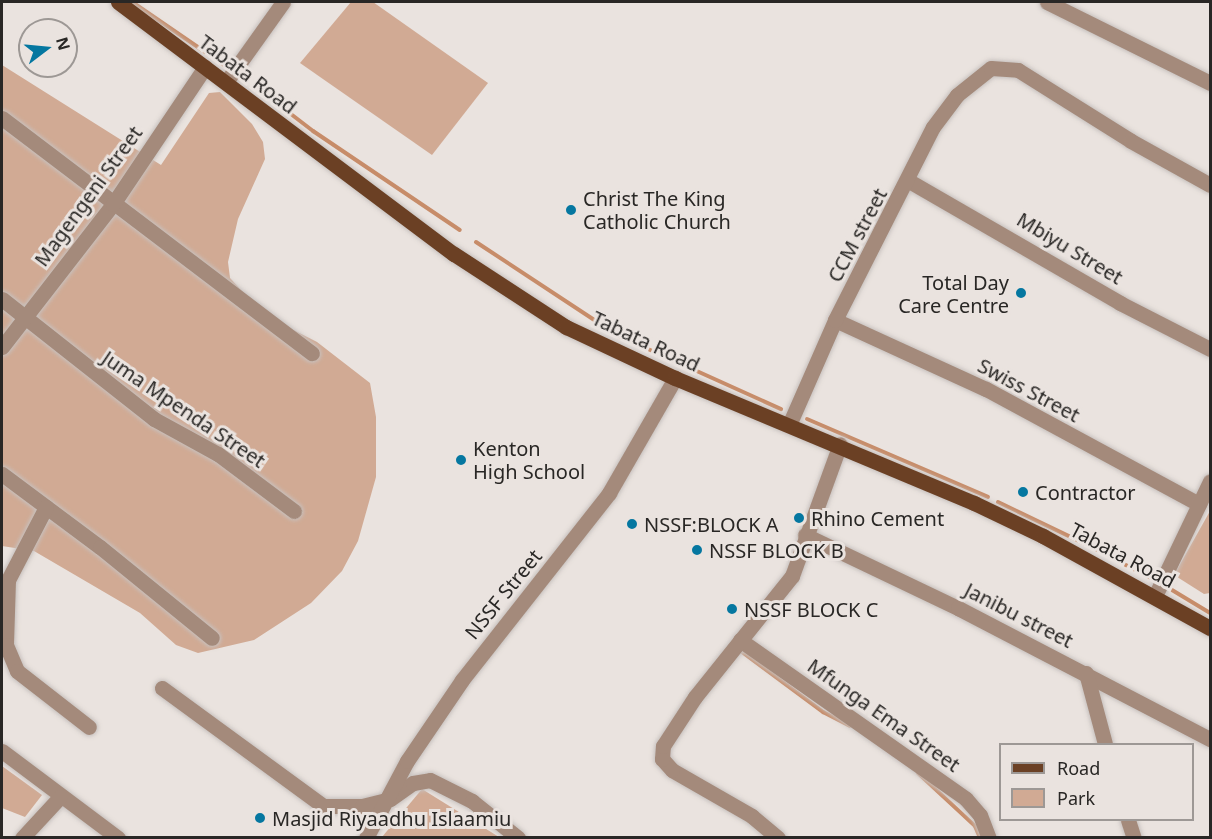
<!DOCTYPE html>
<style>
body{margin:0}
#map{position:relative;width:1212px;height:839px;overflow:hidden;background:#eae3df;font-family:"Noto Sans",sans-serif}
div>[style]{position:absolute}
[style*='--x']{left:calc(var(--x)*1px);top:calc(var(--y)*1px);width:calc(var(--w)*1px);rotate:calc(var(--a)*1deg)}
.green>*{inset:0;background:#d1aa94}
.stream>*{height:4px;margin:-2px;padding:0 2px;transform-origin:2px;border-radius:2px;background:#c78c69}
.roads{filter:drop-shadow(0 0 2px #c7c1be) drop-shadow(0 0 2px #c7c1be)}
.minor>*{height:15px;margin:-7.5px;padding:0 7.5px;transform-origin:7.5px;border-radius:7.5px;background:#a48a7b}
.major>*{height:15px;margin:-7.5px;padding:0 7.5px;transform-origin:7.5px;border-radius:7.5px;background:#6b4024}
.dots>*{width:16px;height:16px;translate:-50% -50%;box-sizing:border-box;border:3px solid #eae3df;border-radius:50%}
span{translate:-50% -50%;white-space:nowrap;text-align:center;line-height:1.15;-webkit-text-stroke:6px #eae3df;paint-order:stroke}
.street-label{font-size:20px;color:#292725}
.poi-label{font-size:20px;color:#292725}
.left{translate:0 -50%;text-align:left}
.right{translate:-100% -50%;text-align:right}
.frame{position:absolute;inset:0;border:3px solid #292725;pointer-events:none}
.legend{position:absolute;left:999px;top:743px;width:195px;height:78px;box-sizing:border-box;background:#eae3df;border:2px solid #9d9895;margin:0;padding:8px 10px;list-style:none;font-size:18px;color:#292725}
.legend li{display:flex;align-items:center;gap:12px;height:30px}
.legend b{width:30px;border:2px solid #9d9895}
.north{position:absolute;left:18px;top:18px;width:60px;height:60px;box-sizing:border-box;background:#eae3df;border:2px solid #9d9895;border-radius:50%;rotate:74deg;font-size:16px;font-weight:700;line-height:24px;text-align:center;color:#292725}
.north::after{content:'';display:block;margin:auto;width:21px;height:27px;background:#0577a0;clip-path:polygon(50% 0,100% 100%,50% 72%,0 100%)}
</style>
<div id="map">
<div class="green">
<div style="clip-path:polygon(351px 2px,373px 2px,488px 83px,432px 155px,300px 63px)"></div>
<div style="clip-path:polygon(2px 65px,161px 165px,209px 93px,220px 92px,252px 124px,263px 142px,265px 159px,238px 219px,228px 262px,230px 278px,264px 315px,317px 342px,370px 383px,376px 417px,376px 477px,358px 541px,342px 571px,311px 603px,254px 640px,198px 653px,176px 645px,140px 613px,34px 551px,2px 546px)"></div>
<div style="clip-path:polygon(1210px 511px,1210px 593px,1204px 594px,1174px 575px)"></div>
<div style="clip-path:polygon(2px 766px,42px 795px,25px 817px,2px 808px)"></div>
<div style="clip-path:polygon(422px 789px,499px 837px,382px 837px)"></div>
</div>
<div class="stream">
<div style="--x:132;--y:2;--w:119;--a:34.4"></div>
<div style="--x:257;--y:88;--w:71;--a:37.5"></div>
<div style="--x:313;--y:131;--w:177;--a:34"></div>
<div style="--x:476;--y:242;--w:169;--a:33.4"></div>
<div style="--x:617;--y:335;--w:180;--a:24.3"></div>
<div style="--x:807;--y:419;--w:197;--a:23.3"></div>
<div style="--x:998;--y:502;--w:122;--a:25.7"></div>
<div style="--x:1118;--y:561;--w:42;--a:27.2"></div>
<div style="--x:1172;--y:590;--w:44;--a:31.2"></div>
<div style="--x:738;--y:649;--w:106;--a:36.5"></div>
<div style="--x:823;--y:712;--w:30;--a:27"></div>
<div style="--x:918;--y:773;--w:78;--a:42.9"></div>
<div style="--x:975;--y:826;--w:13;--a:67"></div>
</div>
<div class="roads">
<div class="minor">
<div style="--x:1047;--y:2;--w:182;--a:26.4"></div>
<div style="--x:226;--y:82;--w:98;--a:-54.5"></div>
<div style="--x:2;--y:118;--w:389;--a:37.2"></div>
<div style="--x:909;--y:181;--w:244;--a:30"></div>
<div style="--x:1120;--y:303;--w:101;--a:27.1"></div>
<div style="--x:2;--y:299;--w:194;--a:38.3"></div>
<div style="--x:154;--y:419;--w:73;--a:28.7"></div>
<div style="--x:218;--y:454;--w:95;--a:36.9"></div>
<div style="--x:835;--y:320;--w:166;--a:24.6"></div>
<div style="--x:986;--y:389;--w:242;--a:28.4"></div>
<div style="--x:2;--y:347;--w:181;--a:-52.2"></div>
<div style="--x:113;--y:204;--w:165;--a:-56.1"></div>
<div style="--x:789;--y:425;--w:115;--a:-66.3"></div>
<div style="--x:835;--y:320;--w:216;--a:-63.1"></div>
<div style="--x:933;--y:127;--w:40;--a:-53"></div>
<div style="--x:957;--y:95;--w:43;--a:-38.5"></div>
<div style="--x:991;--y:68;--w:27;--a:4"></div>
<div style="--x:1018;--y:70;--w:133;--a:32.1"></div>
<div style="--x:1131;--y:141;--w:90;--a:29.1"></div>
<div style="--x:2;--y:474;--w:122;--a:36.7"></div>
<div style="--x:100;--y:547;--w:144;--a:39.1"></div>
<div style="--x:46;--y:507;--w:82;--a:117.5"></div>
<div style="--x:8;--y:580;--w:65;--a:91.8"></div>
<div style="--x:6;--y:645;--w:28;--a:67"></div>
<div style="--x:17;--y:671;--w:91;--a:37.9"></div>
<div style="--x:805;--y:535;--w:170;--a:25.5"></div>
<div style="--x:958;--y:608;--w:284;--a:27.5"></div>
<div style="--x:1155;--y:596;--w:127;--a:-64.4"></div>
<div style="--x:740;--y:640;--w:276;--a:35.1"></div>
<div style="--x:966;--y:799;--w:21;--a:49"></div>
<div style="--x:980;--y:815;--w:25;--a:69"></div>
<div style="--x:1086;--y:673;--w:73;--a:75"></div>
<div style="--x:162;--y:688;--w:200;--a:36.2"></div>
<div style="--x:323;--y:806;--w:39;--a:0"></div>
<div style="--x:362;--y:806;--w:29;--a:-14"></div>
<div style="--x:390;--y:799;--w:28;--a:-35"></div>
<div style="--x:413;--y:783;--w:17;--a:-10"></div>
<div style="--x:430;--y:780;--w:47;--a:26.6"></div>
<div style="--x:472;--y:801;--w:59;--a:38.8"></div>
<div style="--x:2;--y:751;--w:145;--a:36.9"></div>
<div style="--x:1128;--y:820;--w:19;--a:72"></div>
<div style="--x:22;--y:838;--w:56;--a:-47.2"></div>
<div style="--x:366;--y:838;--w:87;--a:-62"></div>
<div style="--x:407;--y:761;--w:98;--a:-55.8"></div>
<div style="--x:462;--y:680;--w:238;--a:-51.8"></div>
<div style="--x:609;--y:493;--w:133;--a:-60.1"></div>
<div style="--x:778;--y:838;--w:34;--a:-140"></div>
<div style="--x:752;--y:816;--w:92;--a:-150.1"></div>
<div style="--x:672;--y:770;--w:15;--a:-132"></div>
<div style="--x:662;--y:759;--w:13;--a:-86"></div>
<div style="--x:663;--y:746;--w:59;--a:-56.9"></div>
<div style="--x:695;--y:697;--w:155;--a:-51.3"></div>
<div style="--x:792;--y:576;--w:140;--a:-70"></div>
</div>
<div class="major">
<div style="--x:118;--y:2;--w:420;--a:36.9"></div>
<div style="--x:454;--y:254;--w:134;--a:33.1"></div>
<div style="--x:566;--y:327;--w:120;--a:25.1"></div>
<div style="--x:675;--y:378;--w:324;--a:22.7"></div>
<div style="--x:974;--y:503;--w:76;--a:25.6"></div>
<div style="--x:1043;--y:536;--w:191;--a:28.9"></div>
</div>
</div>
<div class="dots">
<div style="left:571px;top:210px;background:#0577a0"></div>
<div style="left:1021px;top:293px;background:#0577a0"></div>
<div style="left:461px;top:460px;background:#0577a0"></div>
<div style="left:1023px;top:492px;background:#0577a0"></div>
<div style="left:799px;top:518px;background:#0577a0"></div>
<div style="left:632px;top:524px;background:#0577a0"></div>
<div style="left:697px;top:550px;background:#0577a0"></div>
<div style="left:732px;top:609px;background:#0577a0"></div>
<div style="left:260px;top:818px;background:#0577a0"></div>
</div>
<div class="street-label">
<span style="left:248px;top:74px;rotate:37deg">Tabata Road</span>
<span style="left:88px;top:196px;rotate:-54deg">Magengeni Street</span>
<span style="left:857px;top:235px;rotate:-62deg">CCM street</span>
<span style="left:1070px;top:248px;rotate:31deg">Mbiyu Street</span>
<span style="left:646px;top:341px;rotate:25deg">Tabata Road</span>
<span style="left:1029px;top:390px;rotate:28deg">Swiss Street</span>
<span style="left:184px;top:409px;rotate:34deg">Juma Mpenda Street</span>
<span style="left:1123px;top:555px;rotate:28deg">Tabata Road</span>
<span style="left:503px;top:594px;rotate:-51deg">NSSF Street</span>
<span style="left:1019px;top:615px;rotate:27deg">Janibu street</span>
<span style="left:884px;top:715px;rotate:35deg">Mfunga Ema Street</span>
</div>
<div class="poi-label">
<span class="left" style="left:583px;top:210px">Christ The King<br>Catholic Church</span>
<span class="right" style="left:1009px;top:294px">Total Day<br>Care Centre</span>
<span class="left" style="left:473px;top:460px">Kenton<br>High School</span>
<span class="left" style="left:1035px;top:492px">Contractor</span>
<span class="left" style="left:811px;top:518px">Rhino Cement</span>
<span class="left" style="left:644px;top:524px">NSSF:BLOCK A</span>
<span class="left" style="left:709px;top:550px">NSSF BLOCK B</span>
<span class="left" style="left:744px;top:609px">NSSF BLOCK C</span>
<span class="left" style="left:272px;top:818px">Masjid Riyaadhu Islaamiu</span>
</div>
<div class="frame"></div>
<ul class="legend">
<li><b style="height:8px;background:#6b4024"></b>Road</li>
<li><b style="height:16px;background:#d1aa94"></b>Park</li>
</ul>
<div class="north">N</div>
</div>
